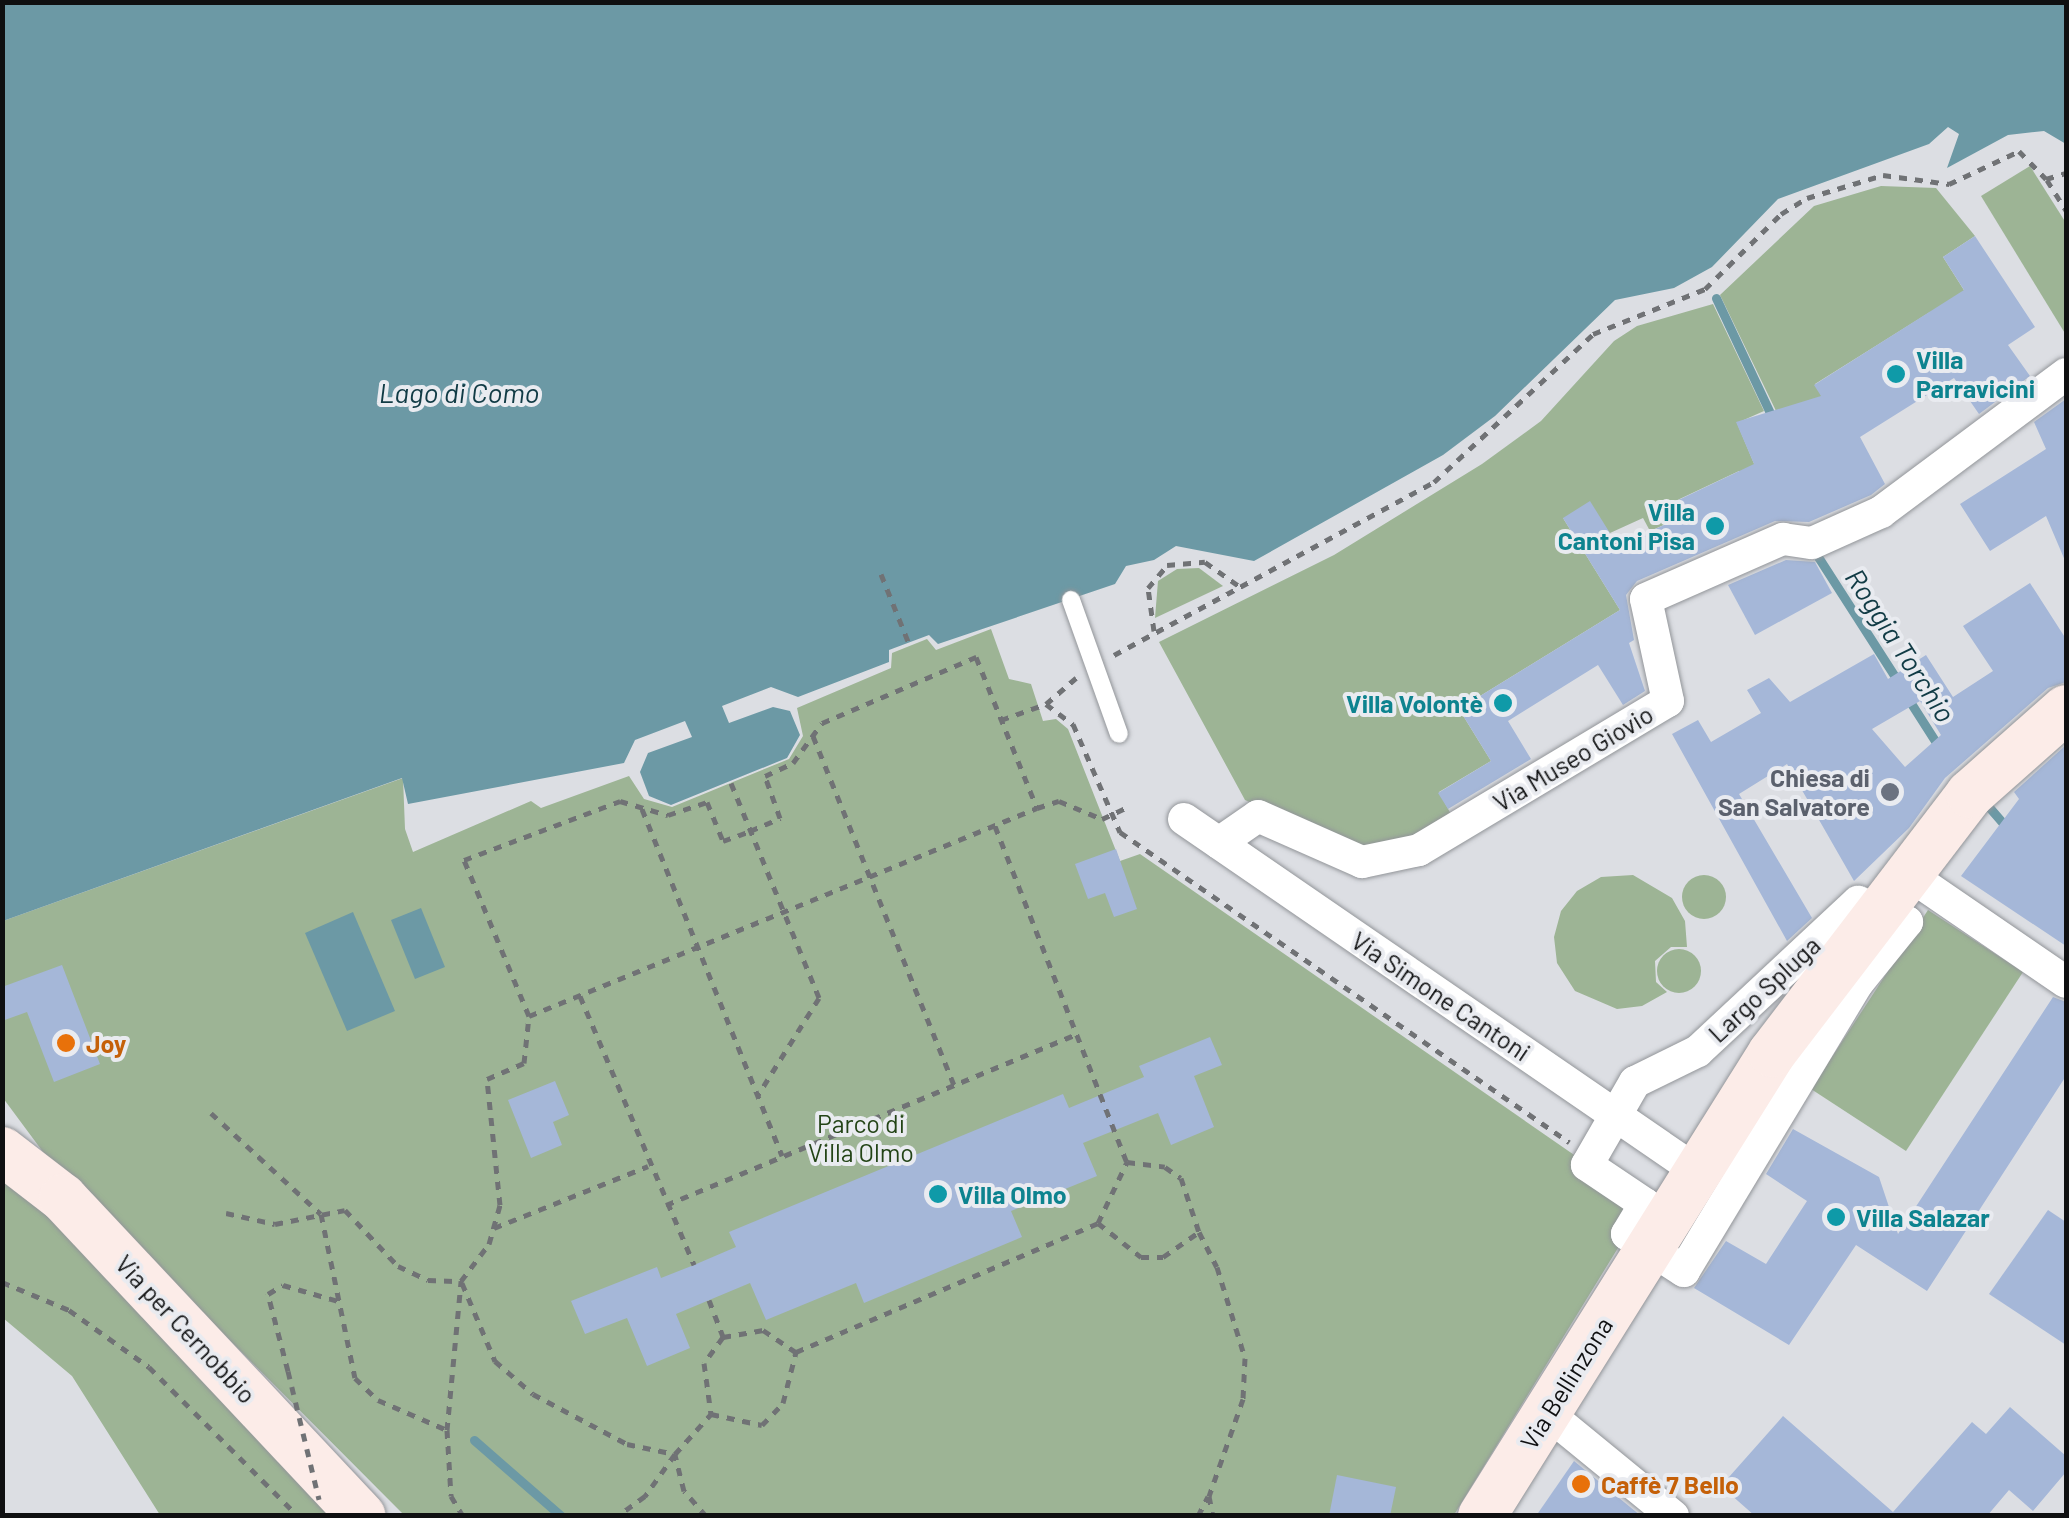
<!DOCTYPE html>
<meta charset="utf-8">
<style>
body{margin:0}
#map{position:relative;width:2069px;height:1518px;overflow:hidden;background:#dcdee3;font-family:Barlow,sans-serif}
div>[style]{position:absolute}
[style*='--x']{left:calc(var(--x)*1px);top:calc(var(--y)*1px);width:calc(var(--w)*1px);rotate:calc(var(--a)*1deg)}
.green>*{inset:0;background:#9db495}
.round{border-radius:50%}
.water>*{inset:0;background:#6c99a5}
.stream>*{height:9px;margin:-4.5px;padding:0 4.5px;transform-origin:4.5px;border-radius:4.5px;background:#6c99a5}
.building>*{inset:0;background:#a5b7d8}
.path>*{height:5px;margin-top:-2.5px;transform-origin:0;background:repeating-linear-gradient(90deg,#707275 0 8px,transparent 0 16px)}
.roads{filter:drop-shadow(0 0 2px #929599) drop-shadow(0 0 2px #929599)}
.lane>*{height:18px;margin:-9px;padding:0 9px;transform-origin:9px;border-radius:9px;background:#fff}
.street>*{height:32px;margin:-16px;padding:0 16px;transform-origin:16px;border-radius:16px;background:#fff}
.secondary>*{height:48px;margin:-24px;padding:0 24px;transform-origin:24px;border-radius:24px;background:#fcece8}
.path-bridge>*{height:5px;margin-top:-2.5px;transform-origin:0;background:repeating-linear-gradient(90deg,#707275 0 8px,transparent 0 16px)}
.dots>*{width:28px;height:28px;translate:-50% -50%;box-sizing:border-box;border:5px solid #e9ebf0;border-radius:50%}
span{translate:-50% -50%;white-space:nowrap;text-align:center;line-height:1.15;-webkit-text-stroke:8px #e9ebf0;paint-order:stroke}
.culture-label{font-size:25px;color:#0d838f;font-weight:700}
.left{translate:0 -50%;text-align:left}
.right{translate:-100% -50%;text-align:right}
.street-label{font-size:25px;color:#0f1011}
.worship-label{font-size:25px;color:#5b616d;font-weight:700}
.food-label{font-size:25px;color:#c56008;font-weight:700}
.park-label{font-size:25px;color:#234416}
.water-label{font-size:28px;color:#113b45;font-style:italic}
.frame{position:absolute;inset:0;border:5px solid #0f1011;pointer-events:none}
</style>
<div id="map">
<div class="green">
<div style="clip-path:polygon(2030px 166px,2066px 223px,2066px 335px,1981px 196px)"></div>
<div style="clip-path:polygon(1881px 186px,1936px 188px,1975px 236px,1943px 257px,1986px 325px,1930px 312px,1815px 384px,1831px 412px,1777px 413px,1720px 295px,1814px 206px)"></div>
<div style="clip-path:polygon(1713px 304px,1764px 411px,1737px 423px,1760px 478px,1739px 471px,1669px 504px,1675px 520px,1650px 531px,1643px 518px,1610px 533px,1563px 518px,1620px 610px,1459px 709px,1491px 761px,1439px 792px,1453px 818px,1412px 843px,1352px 851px,1245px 800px,1159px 642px,1334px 555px,1482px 464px,1541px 421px,1614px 341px,1637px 326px)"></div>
<div style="clip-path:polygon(1199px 568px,1223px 586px,1155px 618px,1158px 581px,1177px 569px)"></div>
<div style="clip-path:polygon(991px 629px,1009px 679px,1031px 684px,1043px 721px,1056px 719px,1068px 729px,1120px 861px,1140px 854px,1645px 1204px,1454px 1515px,404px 1515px,46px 1156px,3px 1098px,3px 921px,403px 778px,405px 829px,413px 852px,531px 801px,541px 808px,629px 776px,644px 799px,672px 807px,789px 759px,803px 736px,797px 708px,891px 668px,892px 653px,927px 639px,936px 650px)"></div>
<div class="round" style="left:1682px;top:875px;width:44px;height:44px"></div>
<div style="clip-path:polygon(1633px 875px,1672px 898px,1685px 921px,1687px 947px,1671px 947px,1655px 961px,1656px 982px,1667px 992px,1642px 1006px,1617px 1009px,1575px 991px,1557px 963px,1554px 937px,1561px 911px,1577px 891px,1601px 877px)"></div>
<div style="clip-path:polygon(1928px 910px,2023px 972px,1906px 1151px,1811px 1089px)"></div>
<div class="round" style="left:1657px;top:949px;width:44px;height:44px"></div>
<div style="clip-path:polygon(2px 1167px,347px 1515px,160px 1515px,72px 1376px,3px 1318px)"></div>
</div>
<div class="water">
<div style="clip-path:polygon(3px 3px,2066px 3px,2066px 144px,2044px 131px,2008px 135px,1947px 168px,1959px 134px,1948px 127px,1929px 144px,1778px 199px,1712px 267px,1674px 288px,1615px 300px,1495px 416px,1443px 455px,1254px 561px,1176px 546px,1154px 560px,1126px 566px,1115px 584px,938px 644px,929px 635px,889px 650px,889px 662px,798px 697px,771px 687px,722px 706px,729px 723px,773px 707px,790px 711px,800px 735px,787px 758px,671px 805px,649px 796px,640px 772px,648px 753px,692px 737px,685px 721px,635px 740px,624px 763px,408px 804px,402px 778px,3px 921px)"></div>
<div style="clip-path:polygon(421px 908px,445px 967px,415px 979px,391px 920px)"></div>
<div style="clip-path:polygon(353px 912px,395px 1011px,347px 1031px,305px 933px)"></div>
</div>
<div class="stream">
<div style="--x:1716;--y:298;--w:136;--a:64.8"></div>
<div style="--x:1813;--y:549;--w:159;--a:57.3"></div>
<div style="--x:1907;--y:697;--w:59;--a:57.4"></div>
<div style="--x:1982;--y:799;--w:40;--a:49"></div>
<div style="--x:474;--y:1440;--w:116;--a:41.1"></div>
</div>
<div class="building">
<div style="clip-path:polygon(1975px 236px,2035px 327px,2008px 345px,2030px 376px,1979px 414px,1954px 378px,1860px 437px,1885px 484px,1871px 495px,1809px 522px,1775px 521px,1637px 581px,1626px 595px,1634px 640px,1629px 643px,1645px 691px,1623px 705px,1598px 665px,1508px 721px,1531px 759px,1448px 809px,1438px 793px,1491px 761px,1459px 709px,1620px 610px,1563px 518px,1590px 501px,1618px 546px,1675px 520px,1668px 505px,1754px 464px,1736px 422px,1821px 396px,1814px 385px,1964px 290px,1943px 257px)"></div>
<div style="clip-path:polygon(2066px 399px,2066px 563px,2046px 516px,1990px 551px,1960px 504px,2046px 449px,2034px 422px)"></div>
<div style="clip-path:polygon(1786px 560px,1815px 562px,1832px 593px,1755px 635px,1728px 585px)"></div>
<div style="clip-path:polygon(evenodd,2030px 583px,2066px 639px,2066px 682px,2048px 688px,1945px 778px,1909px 828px,1854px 881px,1787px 764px,1739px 794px,1812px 918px,1787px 941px,1672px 734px,1698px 720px,1711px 742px,1761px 713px,1747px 690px,1769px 678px,1790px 702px,1874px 654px,1888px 679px,1926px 655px,1953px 697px,1993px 671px,1963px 626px,2030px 583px,1920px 701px,1941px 735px,1905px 767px,1872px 729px,1920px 701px)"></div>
<div style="clip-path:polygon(2066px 745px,2066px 946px,1961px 876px,2019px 799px,2014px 792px)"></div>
<div style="clip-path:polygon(1116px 849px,1137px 909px,1114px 917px,1105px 893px,1088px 899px,1075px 864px)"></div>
<div style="clip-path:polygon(62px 965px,100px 1064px,54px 1082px,27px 1012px,2px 1021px,2px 987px)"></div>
<div style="clip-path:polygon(2053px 997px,2066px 1002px,2066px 1076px,1927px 1291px,1856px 1245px,1789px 1345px,1694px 1288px,1726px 1241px,1766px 1264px,1807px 1201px,1766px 1174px,1793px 1129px,1879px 1177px,1898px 1234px)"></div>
<div style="clip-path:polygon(1210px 1037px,1222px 1065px,1194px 1076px,1214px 1127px,1171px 1145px,1158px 1113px,1083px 1143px,1097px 1176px,1011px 1211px,1022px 1237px,864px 1303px,856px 1283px,766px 1320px,750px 1283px,676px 1314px,690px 1348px,647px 1366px,627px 1318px,585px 1334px,571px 1301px,657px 1267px,661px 1278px,694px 1265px,736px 1247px,729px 1232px,1063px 1094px,1069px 1108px,1144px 1077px,1139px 1066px)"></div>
<div style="clip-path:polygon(555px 1081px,569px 1115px,553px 1122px,562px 1145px,531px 1158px,508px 1100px)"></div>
<div style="clip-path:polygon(2048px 1210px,2066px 1222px,2066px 1345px,1989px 1294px)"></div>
<div style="clip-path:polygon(2010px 1407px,2066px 1456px,2066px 1472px,2033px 1511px,2009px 1490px,1987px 1516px,1755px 1516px,1721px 1486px,1783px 1416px,1893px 1512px,1972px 1422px,1986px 1434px)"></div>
<div style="clip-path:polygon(1574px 1461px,1641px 1516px,1536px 1516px)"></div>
<div style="clip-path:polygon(1337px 1475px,1396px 1487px,1390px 1516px,1329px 1516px)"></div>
</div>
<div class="path">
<div style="--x:2047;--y:180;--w:36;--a:58"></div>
<div style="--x:881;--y:574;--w:78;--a:68.1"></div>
<div style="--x:1154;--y:631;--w:43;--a:-97.9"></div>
<div style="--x:1148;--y:588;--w:30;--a:-50"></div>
<div style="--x:1167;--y:565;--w:38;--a:-5"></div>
<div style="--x:1205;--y:562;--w:42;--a:35.2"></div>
<div style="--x:1114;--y:655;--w:364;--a:-28.4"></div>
<div style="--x:1434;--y:482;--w:217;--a:-42.9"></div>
<div style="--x:1593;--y:334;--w:121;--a:-21.9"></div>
<div style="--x:1705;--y:289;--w:107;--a:-44.6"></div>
<div style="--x:1781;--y:214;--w:31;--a:-32"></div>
<div style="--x:1807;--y:198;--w:79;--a:-16.8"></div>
<div style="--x:1883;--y:175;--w:67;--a:7.8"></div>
<div style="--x:1949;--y:184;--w:77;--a:-25.2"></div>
<div style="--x:2019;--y:151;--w:39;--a:46"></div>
<div style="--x:2046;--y:179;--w:21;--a:-17"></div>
<div style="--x:1046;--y:704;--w:34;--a:37"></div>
<div style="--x:1073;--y:724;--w:118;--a:66.5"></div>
<div style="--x:1120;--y:832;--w:546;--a:34.62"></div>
<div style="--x:1001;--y:720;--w:48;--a:-19.6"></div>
<div style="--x:1046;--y:704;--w:40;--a:-41"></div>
<div style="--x:813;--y:736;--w:376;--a:68"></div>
<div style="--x:731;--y:783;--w:232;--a:67.7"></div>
<div style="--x:819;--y:998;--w:115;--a:122.2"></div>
<div style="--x:642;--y:809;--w:374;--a:68"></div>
<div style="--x:995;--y:826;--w:361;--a:68.6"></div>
<div style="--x:1127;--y:1162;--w:38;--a:7"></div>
<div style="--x:1165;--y:1167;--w:19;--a:35"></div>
<div style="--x:1181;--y:1178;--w:57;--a:71.6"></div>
<div style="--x:580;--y:996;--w:292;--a:67"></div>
<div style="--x:529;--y:1016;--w:549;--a:-22.27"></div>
<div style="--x:1037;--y:808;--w:23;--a:-18"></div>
<div style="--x:1059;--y:801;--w:47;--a:22.7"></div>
<div style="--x:1102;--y:819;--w:26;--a:-25"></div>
<div style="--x:211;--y:1113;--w:149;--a:42.6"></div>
<div style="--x:321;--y:1214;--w:167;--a:78.3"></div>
<div style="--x:355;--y:1378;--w:32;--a:44"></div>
<div style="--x:378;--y:1400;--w:75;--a:23.5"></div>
<div style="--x:447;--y:1430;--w:66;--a:86.5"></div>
<div style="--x:451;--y:1496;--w:23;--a:59"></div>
<div style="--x:666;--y:1205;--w:444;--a:-22.6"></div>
<div style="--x:226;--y:1213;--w:50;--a:12.7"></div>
<div style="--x:275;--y:1224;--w:71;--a:-11.3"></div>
<div style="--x:345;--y:1210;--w:77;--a:46.6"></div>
<div style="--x:398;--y:1266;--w:33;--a:25"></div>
<div style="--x:428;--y:1280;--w:33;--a:2"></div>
<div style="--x:1098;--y:1223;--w:68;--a:-64.6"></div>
<div style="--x:494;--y:1228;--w:166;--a:-21.9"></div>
<div style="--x:2;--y:1282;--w:73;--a:22.7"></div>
<div style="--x:69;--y:1310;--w:98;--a:35.5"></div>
<div style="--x:149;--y:1367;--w:211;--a:45"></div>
<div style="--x:462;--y:1283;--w:85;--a:67.1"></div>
<div style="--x:495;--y:1361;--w:50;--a:41"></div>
<div style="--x:533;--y:1394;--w:106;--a:28"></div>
<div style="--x:627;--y:1444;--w:49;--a:11.8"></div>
<div style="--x:675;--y:1454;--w:52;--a:125.5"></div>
<div style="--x:645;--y:1496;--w:34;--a:144"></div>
<div style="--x:709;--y:1300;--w:40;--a:69"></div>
<div style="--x:723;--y:1337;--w:32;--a:126"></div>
<div style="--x:704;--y:1363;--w:51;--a:82.2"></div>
<div style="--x:723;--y:1337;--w:41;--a:-9.9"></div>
<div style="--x:763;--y:1330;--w:40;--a:34"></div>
<div style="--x:288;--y:1371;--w:80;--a:-104.6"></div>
<div style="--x:268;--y:1294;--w:17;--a:-31"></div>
<div style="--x:283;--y:1285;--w:57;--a:16.2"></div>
<div style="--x:447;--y:1430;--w:150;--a:-84.6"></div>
<div style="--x:461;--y:1281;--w:46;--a:-52.9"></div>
<div style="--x:489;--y:1244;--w:41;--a:-74.2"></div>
<div style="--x:500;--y:1205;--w:127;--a:-95.9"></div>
<div style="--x:487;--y:1079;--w:40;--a:-23.4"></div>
<div style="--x:524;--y:1063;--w:47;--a:-83.9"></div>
<div style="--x:529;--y:1016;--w:169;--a:-112.6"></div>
<div style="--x:464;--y:860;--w:167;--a:-20.7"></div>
<div style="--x:620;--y:801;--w:50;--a:16.3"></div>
<div style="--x:668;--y:815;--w:41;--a:-18.4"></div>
<div style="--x:707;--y:802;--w:42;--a:67.7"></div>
<div style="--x:723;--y:841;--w:29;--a:-20"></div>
<div style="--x:750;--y:831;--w:33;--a:-23"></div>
<div style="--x:780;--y:818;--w:45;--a:-109.7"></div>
<div style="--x:765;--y:776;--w:31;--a:-25"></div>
<div style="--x:793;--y:763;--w:49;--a:-54.1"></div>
<div style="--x:822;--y:723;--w:168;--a:-23.2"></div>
<div style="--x:976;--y:657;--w:163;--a:68"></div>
<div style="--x:706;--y:1516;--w:33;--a:-131"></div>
<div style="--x:684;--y:1491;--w:38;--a:-104"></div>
<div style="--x:675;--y:1454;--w:54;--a:-48"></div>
<div style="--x:711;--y:1414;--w:52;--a:12.2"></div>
<div style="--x:762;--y:1425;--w:30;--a:-46"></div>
<div style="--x:783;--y:1403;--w:53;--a:-75.7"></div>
<div style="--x:796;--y:1352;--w:328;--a:-23.1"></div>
<div style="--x:1098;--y:1223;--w:55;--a:38.3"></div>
<div style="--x:1141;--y:1257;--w:22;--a:0"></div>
<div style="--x:1163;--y:1257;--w:44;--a:-34.8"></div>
<div style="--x:1199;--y:1232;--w:39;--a:63"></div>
<div style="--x:1217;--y:1267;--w:95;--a:72.9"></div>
<div style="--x:1245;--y:1358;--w:41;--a:92.8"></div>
<div style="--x:1243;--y:1399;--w:103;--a:109.3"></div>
<div style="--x:1209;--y:1496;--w:20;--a:79"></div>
<div style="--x:1198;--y:1516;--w:22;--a:-63"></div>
</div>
<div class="roads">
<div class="lane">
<div style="--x:1071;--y:600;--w:142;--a:70.3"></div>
</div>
<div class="street">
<div style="--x:1184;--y:819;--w:624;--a:34.48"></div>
<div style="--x:1219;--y:843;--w:47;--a:-34.7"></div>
<div style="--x:1258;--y:816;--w:114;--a:23.9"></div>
<div style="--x:1362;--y:862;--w:58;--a:-11.9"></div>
<div style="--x:1419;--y:850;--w:290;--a:-30.9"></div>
<div style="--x:1668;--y:701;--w:104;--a:-102.2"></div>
<div style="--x:1646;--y:599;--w:150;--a:-23.7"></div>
<div style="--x:1783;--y:539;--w:29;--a:8"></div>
<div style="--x:1812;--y:543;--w:76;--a:-24.2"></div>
<div style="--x:1881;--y:512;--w:231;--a:-36.7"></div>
<div style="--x:1908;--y:874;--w:191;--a:34.4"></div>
<div style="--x:1858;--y:902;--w:53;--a:22.2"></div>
<div style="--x:1907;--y:922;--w:80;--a:128.9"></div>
<div style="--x:1857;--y:984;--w:335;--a:121.1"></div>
<div style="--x:1684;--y:1271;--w:68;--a:-147"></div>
<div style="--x:1627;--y:1234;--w:35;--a:-59"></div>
<div style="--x:1645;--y:1204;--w:70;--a:-146.1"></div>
<div style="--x:1587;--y:1165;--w:96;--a:-60"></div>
<div style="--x:1635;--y:1082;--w:70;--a:-26.2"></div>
<div style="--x:1698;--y:1051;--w:219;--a:-43"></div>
<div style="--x:1547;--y:1413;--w:163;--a:39.3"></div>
</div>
<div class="secondary">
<div style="--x:2;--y:1151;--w:77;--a:37.6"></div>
<div style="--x:63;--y:1198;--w:436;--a:46.8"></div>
<div style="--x:1482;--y:1516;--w:546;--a:-57.94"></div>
<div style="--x:1772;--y:1053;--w:326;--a:-52.6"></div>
<div style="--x:1970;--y:794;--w:128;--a:-41.5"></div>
</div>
</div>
<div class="path-bridge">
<div style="--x:288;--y:1371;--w:132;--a:76.4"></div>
</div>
<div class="dots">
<div style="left:1896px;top:374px;background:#0f9aa8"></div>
<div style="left:1715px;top:526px;background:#0f9aa8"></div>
<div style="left:1503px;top:703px;background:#0f9aa8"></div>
<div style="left:1890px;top:792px;background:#6b7280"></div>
<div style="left:66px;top:1043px;background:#e8710a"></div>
<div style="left:938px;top:1194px;background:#0f9aa8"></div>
<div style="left:1836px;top:1217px;background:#0f9aa8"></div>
<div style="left:1581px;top:1484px;background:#e8710a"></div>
</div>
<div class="culture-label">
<span class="left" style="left:1916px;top:374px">Villa<br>Parravicini</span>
<span class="right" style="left:1695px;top:526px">Villa<br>Cantoni Pisa</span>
<span class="right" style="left:1483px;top:703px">Villa Volontè</span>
<span class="left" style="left:958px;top:1194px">Villa Olmo</span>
<span class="left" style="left:1856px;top:1217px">Villa Salazar</span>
</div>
<div class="street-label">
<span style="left:1573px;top:758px;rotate:-31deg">Via Museo Giovio</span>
<span style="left:1764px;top:989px;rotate:-43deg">Largo Spluga</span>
<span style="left:1441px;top:996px;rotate:34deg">Via Simone Cantoni</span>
<span style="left:186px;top:1329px;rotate:47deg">Via per Cernobbio</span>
<span style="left:1566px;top:1383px;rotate:-58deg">Via Bellinzona</span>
</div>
<div class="worship-label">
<span class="right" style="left:1870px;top:792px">Chiesa di<br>San Salvatore</span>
</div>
<div class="food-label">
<span class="left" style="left:86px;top:1043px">Joy</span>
<span class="left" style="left:1601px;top:1484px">Caffè 7 Bello</span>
</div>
<div class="park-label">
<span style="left:861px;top:1138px">Parco di<br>Villa Olmo</span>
</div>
<div class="water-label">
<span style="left:459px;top:392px">Lago di Como</span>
<span style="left:1901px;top:645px;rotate:57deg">Roggia Torchio</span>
</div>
<div class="frame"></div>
</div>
